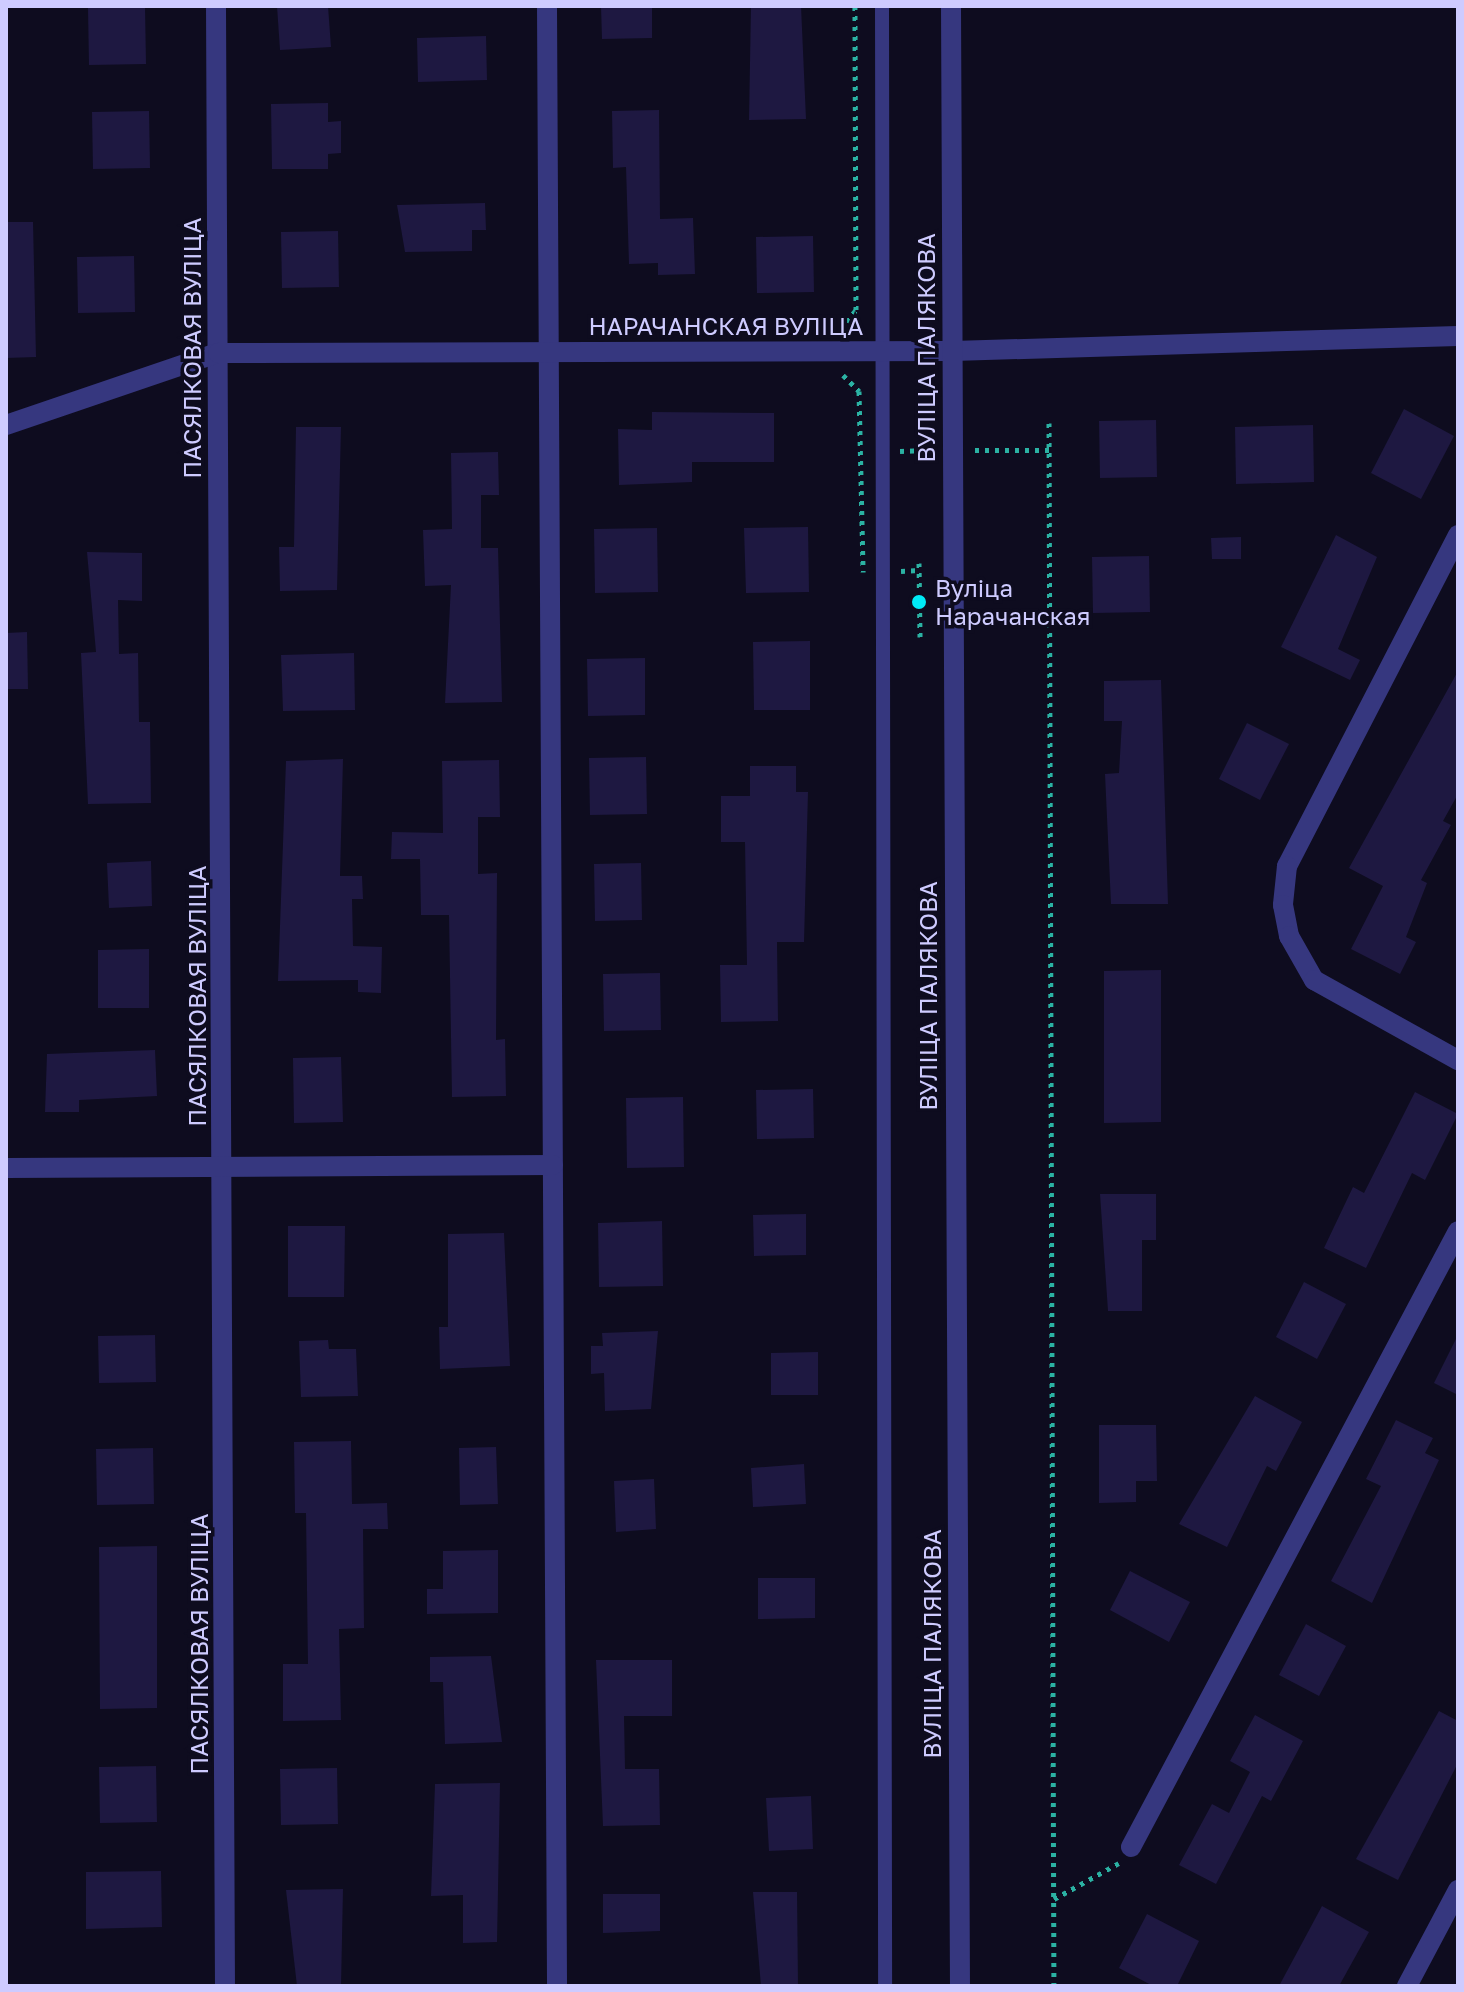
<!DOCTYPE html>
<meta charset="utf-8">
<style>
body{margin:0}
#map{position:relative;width:1464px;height:1992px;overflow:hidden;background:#0e0c1f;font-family:"Golos Text",sans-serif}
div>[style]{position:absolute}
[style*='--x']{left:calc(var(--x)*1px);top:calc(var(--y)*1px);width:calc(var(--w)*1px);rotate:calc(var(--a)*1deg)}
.building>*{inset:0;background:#1e1841}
.path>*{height:5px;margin-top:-2.5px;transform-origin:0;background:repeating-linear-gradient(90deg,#2bb2a3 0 4px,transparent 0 10px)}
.service>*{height:14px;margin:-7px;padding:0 7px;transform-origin:7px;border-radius:7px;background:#36377f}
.minor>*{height:20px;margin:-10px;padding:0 10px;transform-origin:10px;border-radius:10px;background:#36377f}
.tertiary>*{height:20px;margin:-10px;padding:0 10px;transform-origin:10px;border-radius:10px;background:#36377f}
.dots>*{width:22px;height:22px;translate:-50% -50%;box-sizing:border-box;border:4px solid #0e0c1f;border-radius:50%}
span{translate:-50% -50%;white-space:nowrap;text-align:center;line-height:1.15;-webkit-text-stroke:7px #0e0c1f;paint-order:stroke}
.street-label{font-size:24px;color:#cecbff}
.poi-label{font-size:24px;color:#cecbff}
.left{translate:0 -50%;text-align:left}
.frame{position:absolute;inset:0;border:8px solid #cecbff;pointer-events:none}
</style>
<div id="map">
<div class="building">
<div style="clip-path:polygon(277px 6px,328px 6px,331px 47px,280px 50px)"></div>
<div style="clip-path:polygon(601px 6px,652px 6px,652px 38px,602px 39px)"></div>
<div style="clip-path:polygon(751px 6px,801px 6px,806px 119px,749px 120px)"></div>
<div style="clip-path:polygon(145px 7px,146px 64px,89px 65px,88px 8px)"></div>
<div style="clip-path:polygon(486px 36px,487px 80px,418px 82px,417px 38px)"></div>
<div style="clip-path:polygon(328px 103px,328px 122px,341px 121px,341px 153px,328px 154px,328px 169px,272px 169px,271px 104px)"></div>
<div style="clip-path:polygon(659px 110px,660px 219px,693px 218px,695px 274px,658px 275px,658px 263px,629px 264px,626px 167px,613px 168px,612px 111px)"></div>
<div style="clip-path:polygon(149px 111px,150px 168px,93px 169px,92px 112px)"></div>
<div style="clip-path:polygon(485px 203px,486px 230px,472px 230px,472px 251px,405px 252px,397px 205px)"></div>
<div style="clip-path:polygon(6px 222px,33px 222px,36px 357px,6px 358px)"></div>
<div style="clip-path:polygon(338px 231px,339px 287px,282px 288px,281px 232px)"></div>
<div style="clip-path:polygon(813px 236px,814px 292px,757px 293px,756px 237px)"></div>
<div style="clip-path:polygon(134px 256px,135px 312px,78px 313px,77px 257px)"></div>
<div style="clip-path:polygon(1404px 409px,1454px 436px,1421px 499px,1371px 473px)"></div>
<div style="clip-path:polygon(652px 412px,774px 413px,774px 462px,692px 462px,692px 482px,619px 485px,618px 429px,652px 430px)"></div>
<div style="clip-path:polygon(1156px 420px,1157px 477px,1100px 478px,1099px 421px)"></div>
<div style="clip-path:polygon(1313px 425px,1314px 482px,1236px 484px,1235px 427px)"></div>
<div style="clip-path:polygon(296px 427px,341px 427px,337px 590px,280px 591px,279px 547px,294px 547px)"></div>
<div style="clip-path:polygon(498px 452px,499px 495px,481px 495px,481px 548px,498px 548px,502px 702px,445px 703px,451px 585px,425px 586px,423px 530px,452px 529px,451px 453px)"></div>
<div style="clip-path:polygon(808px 527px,809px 592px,746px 593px,744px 528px)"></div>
<div style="clip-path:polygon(657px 528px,658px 592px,595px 593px,594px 529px)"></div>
<div style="clip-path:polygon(1336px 535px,1377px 557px,1338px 649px,1360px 660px,1350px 680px,1281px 647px)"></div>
<div style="clip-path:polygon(1241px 537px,1241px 559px,1212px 559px,1211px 538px)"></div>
<div style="clip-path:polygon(87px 552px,142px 553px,142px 601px,118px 600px,119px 654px,138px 653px,139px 722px,150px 722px,151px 803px,88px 804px,81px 653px,96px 652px)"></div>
<div style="clip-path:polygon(1149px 556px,1150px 612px,1093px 613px,1092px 557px)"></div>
<div style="clip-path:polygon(27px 632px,28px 689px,6px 689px,6px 633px)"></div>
<div style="clip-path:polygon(810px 641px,810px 710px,754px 710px,753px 642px)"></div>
<div style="clip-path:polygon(354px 653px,355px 710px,283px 711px,281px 655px)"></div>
<div style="clip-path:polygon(645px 658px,645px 715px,588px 716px,587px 659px)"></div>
<div style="clip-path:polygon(1458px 671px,1458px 794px,1443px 821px,1451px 825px,1421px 880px,1427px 883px,1406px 937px,1416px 942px,1400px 974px,1351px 949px,1383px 886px,1349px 868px)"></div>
<div style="clip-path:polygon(1161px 680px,1168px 904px,1111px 904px,1105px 774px,1119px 773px,1122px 721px,1104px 721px,1104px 681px)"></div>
<div style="clip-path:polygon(1247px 723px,1289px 744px,1260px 800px,1219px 779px)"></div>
<div style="clip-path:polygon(646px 757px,647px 814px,590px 815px,589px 758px)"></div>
<div style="clip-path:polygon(343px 759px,340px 876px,362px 876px,363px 899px,352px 899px,353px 946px,382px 947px,381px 993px,358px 992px,358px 980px,278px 981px,286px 761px)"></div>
<div style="clip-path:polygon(499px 760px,500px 817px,478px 817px,478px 874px,497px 873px,496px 1040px,505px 1039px,506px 1096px,452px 1097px,449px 915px,421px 915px,420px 859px,391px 859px,392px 832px,443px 833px,442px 761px)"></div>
<div style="clip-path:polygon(750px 766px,796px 766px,796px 792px,808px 792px,804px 942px,777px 942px,778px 1021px,721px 1022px,720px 965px,747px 965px,745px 842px,721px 842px,721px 796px,750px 796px)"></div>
<div style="clip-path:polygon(151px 861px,152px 906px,109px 908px,107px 863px)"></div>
<div style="clip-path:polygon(641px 863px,642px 920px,595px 921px,594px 864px)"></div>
<div style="clip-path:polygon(149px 949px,149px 1008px,98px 1008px,98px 950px)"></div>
<div style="clip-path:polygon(1161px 970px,1161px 1122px,1104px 1123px,1104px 971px)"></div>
<div style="clip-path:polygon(660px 973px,661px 1030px,604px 1031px,603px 974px)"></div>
<div style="clip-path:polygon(155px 1050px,157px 1096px,79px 1100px,79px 1112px,45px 1112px,47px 1054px)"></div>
<div style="clip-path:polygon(341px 1057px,343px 1122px,294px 1123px,293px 1058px)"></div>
<div style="clip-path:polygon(813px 1089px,814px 1138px,757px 1139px,756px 1090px)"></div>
<div style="clip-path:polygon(1415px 1092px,1458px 1114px,1425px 1180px,1412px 1173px,1366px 1268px,1324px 1248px,1353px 1187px,1364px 1193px)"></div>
<div style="clip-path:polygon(683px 1097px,684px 1167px,627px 1168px,626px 1098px)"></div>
<div style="clip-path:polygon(1100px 1194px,1156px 1194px,1156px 1240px,1142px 1240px,1142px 1311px,1108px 1311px)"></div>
<div style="clip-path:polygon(806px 1214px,806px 1255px,754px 1256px,753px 1215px)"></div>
<div style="clip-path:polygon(662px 1221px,663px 1286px,599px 1287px,598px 1223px)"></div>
<div style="clip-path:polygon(288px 1226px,345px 1226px,344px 1297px,288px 1297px)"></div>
<div style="clip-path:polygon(504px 1233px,510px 1366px,440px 1369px,439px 1327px,448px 1327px,448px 1234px)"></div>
<div style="clip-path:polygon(1304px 1282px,1346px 1304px,1317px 1359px,1276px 1337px)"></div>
<div style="clip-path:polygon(658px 1331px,651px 1409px,605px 1411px,604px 1373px,591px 1374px,591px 1346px,603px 1346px,602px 1333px)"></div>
<div style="clip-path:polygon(155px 1335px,156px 1382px,99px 1383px,98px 1336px)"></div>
<div style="clip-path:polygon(1458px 1335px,1458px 1395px,1434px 1383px)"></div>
<div style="clip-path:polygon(328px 1340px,329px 1349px,356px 1349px,358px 1396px,301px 1397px,299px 1341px)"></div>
<div style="clip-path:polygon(818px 1352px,818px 1395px,771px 1395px,771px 1353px)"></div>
<div style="clip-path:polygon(1255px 1396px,1302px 1422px,1276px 1471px,1267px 1466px,1227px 1547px,1179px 1524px)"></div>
<div style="clip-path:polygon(1396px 1420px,1433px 1438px,1425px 1453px,1439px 1460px,1372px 1603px,1331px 1581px,1381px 1486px,1366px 1479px)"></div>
<div style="clip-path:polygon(1099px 1425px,1156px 1425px,1157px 1481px,1136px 1481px,1136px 1502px,1099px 1503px)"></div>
<div style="clip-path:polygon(351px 1441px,352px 1504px,387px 1503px,388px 1529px,363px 1529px,364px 1628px,339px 1629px,341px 1720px,283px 1721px,283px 1664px,308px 1664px,306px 1513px,295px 1513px,294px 1442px)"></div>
<div style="clip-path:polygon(496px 1447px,498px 1504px,460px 1505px,459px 1448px)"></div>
<div style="clip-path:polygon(153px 1448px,154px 1504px,97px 1505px,96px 1449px)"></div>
<div style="clip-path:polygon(804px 1464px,806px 1504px,753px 1507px,751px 1468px)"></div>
<div style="clip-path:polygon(654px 1479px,656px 1529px,616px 1532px,614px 1481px)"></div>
<div style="clip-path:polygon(157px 1546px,157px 1708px,100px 1709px,99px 1547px)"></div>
<div style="clip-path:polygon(498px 1550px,498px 1613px,427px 1614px,427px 1589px,443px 1589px,443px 1551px)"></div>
<div style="clip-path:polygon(1130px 1571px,1190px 1602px,1169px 1642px,1110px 1610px)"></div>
<div style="clip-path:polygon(758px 1578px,815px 1578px,815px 1618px,758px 1619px)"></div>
<div style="clip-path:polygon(1306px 1624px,1346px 1646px,1319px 1696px,1279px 1675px)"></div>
<div style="clip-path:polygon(491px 1656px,502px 1742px,445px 1744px,443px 1682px,430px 1682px,430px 1657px)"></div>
<div style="clip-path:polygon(596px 1660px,672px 1660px,672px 1716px,624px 1716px,625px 1769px,659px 1769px,660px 1825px,603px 1826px)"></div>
<div style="clip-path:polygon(1439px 1711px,1458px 1721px,1458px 1763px,1398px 1880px,1356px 1859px)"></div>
<div style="clip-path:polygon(1255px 1715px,1303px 1741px,1271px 1801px,1262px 1796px,1216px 1884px,1179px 1865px,1212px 1804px,1229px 1813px,1250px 1772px,1230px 1761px)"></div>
<div style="clip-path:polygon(156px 1766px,157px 1822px,100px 1823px,99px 1767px)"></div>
<div style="clip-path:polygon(337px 1768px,338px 1824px,281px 1825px,280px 1769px)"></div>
<div style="clip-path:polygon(500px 1783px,497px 1942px,463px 1943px,463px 1895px,431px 1896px,435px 1784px)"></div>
<div style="clip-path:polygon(811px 1796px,813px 1849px,769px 1851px,766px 1798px)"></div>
<div style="clip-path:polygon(161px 1871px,162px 1927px,86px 1929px,86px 1872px)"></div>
<div style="clip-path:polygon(343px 1889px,341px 1986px,297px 1986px,286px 1890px)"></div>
<div style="clip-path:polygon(753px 1892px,797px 1892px,798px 1986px,761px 1986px)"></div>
<div style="clip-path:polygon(603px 1894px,660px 1894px,660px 1931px,603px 1933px)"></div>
<div style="clip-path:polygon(1322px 1906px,1369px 1932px,1339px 1986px,1279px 1986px)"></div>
<div style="clip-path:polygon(1147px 1914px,1199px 1941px,1177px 1986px,1153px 1986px,1119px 1968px)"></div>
</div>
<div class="path">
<div style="--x:840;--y:329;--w:25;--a:-50"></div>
<div style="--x:856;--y:310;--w:304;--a:-90.2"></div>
<div style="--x:843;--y:375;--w:23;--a:45"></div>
<div style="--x:859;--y:391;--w:181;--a:88.7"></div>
<div style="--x:1049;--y:423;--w:1563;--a:89.82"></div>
<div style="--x:975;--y:450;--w:74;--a:0"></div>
<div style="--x:900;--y:451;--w:34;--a:-2"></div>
<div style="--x:919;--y:563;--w:74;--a:89.2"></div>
<div style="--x:901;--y:571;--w:18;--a:-3"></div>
<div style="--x:1054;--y:1899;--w:74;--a:-29"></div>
</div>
<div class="service">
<div style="--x:882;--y:6;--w:1980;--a:89.91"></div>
</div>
<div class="minor">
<div style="--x:216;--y:6;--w:1980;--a:89.74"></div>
<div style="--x:547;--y:6;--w:1980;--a:89.71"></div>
<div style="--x:6;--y:425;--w:224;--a:-18.8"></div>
<div style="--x:218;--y:353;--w:735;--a:-0.16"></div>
<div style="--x:953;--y:351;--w:505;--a:-1.7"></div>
<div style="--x:1458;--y:535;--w:373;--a:117.3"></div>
<div style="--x:1287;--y:866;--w:39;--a:96"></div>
<div style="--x:1283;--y:905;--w:32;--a:79"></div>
<div style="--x:1289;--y:936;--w:51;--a:60.4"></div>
<div style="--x:1314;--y:980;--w:165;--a:29.1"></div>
<div style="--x:6;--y:1168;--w:547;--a:-0.31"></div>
<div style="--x:1131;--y:1847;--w:697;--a:-62.04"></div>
<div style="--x:1407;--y:1986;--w:109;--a:-62"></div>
</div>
<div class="tertiary">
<div style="--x:951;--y:6;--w:1980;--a:89.74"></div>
</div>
<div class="dots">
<div style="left:919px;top:602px;background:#00eaf6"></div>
</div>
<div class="street-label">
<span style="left:726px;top:326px">НАРАЧАНСКАЯ ВУЛІЦА</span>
<span style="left:192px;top:348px;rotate:-90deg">ПАСЯЛКОВАЯ ВУЛІЦА</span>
<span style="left:926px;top:348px;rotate:-90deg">ВУЛІЦА ПАЛЯКОВА</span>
<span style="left:197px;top:996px;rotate:-90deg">ПАСЯЛКОВАЯ ВУЛІЦА</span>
<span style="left:928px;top:996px;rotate:-90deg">ВУЛІЦА ПАЛЯКОВА</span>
<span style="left:199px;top:1644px;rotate:-90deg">ПАСЯЛКОВАЯ ВУЛІЦА</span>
<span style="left:932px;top:1644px;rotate:-90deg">ВУЛІЦА ПАЛЯКОВА</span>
</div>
<div class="poi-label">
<span class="left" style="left:935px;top:602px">Вуліца<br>Нарачанская</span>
</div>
<div class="frame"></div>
</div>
